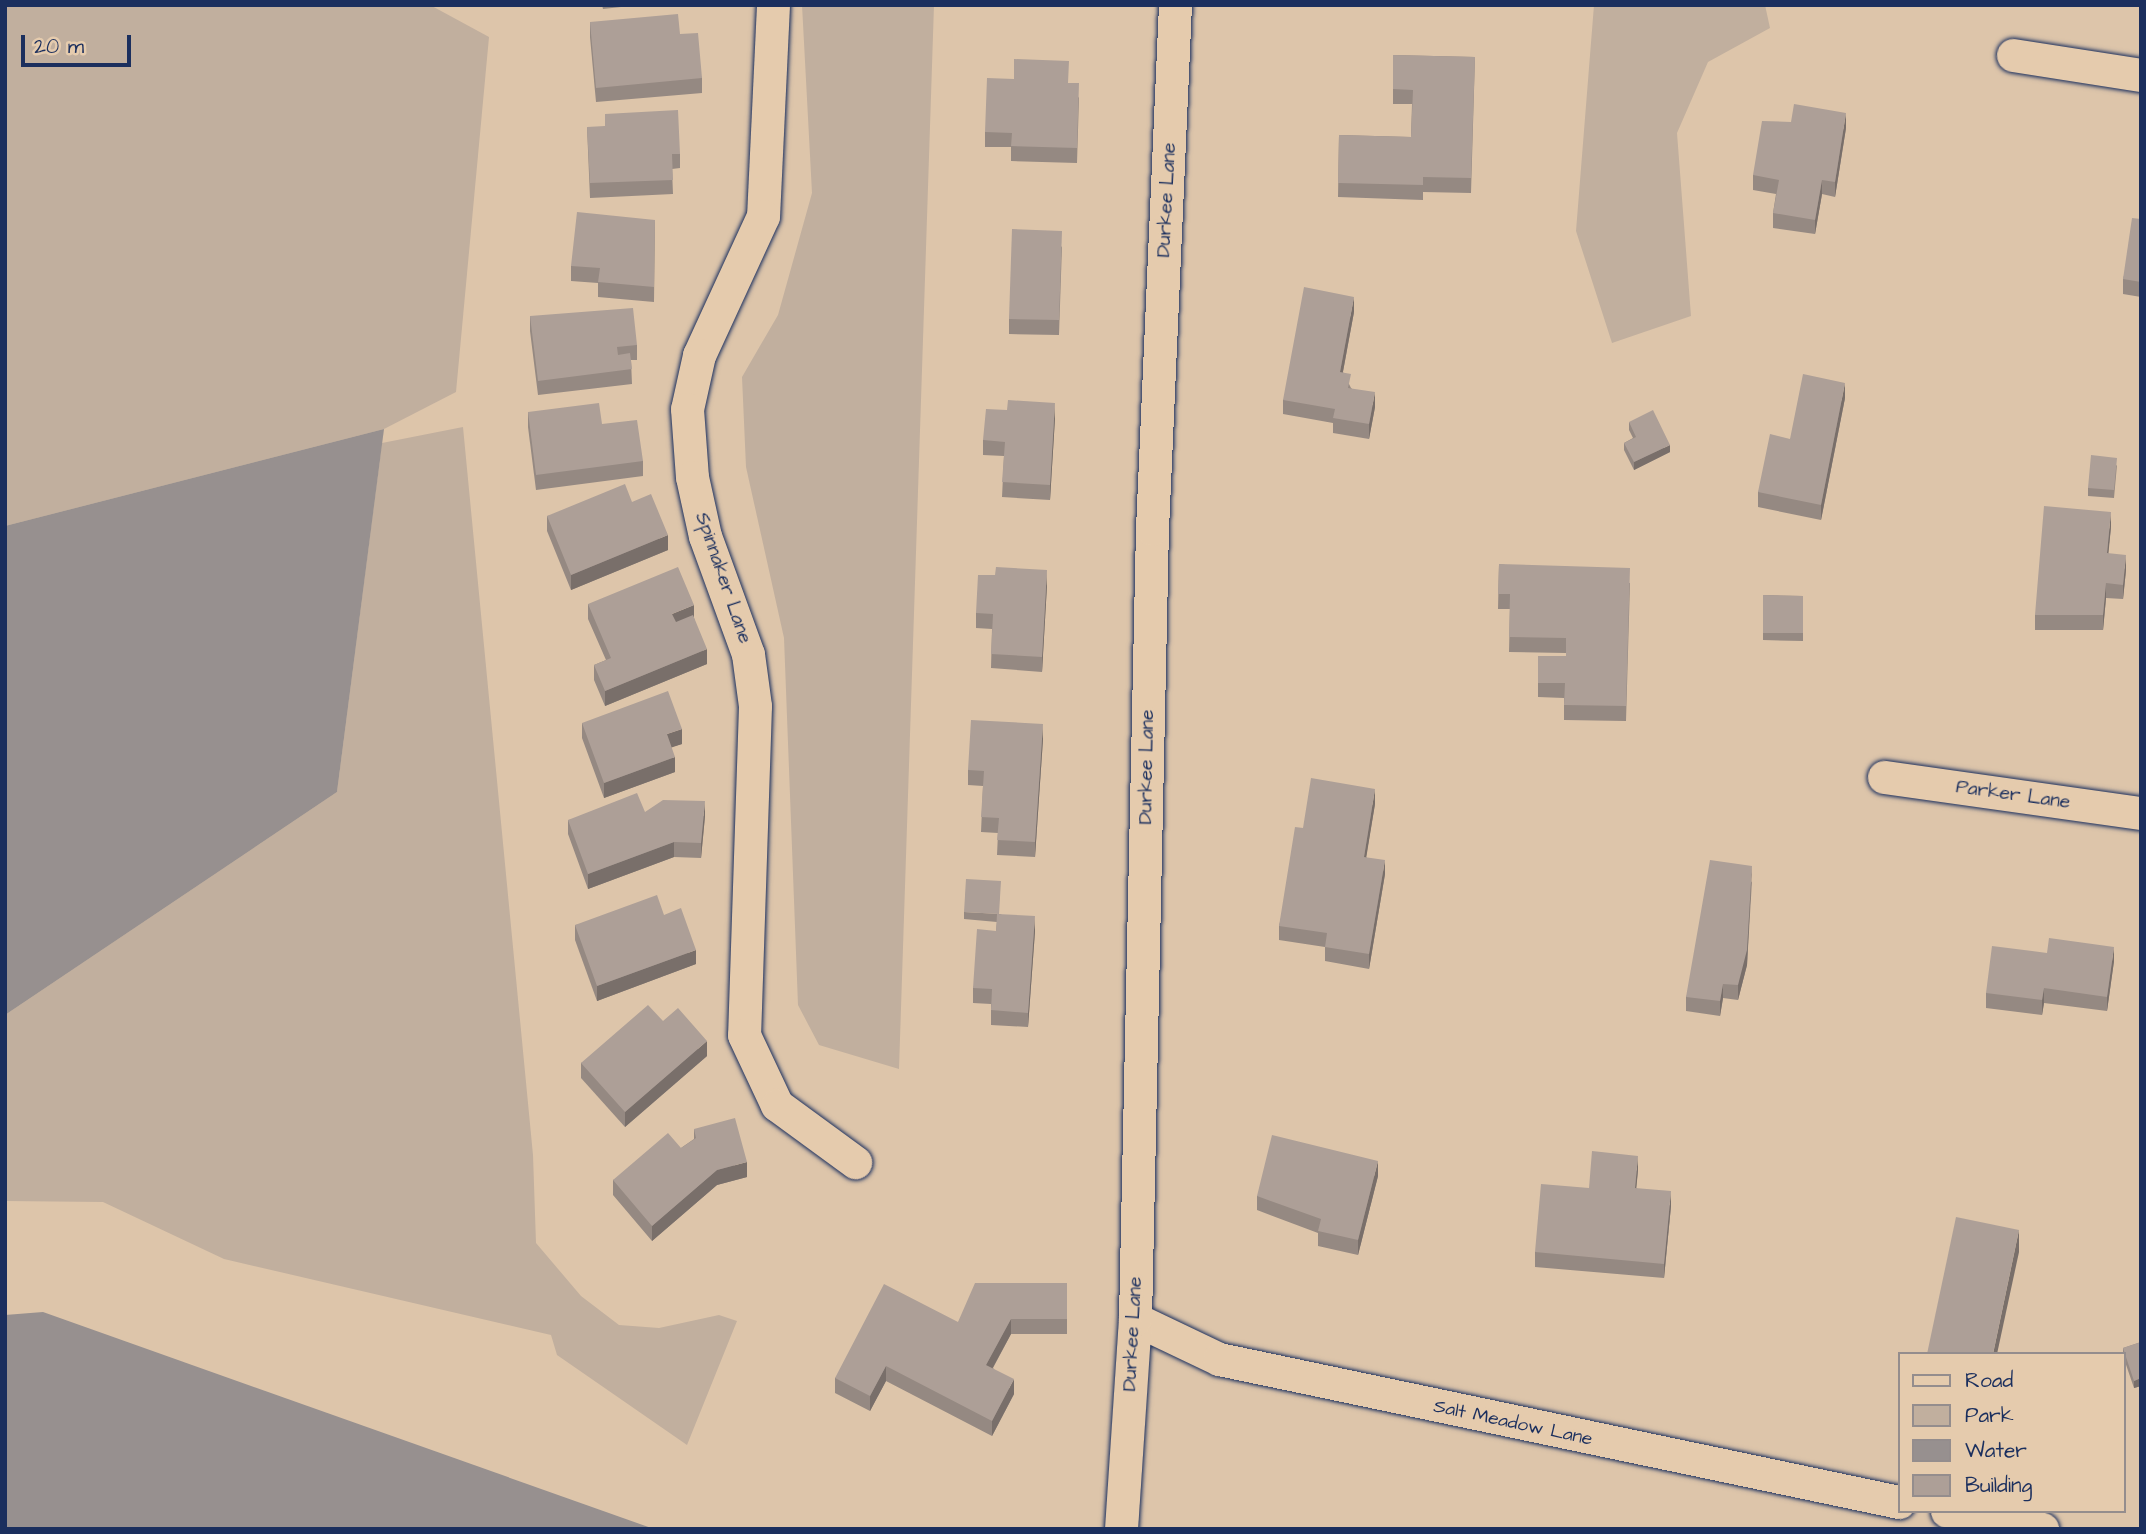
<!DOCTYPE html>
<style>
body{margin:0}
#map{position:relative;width:2146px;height:1534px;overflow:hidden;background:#ddc5aa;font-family:"Architects Daughter",sans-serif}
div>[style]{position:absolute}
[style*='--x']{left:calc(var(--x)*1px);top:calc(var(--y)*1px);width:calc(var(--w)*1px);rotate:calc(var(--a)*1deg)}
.green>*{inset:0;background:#c1af9e}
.water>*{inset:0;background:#97908f}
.roads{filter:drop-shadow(0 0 2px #1b2f5e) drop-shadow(0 0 2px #1b2f5e)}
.minor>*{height:33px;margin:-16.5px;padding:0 16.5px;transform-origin:16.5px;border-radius:16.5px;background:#e5cbad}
.wall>*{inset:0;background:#958982}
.shaded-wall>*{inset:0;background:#796f6a}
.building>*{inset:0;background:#ad9f97}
span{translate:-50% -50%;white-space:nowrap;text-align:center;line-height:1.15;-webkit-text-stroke:5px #e5cbad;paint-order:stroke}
.street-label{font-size:19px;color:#1b2f5e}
.frame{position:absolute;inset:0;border:7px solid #1b2f5e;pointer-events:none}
.legend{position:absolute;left:1898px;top:1352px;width:228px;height:161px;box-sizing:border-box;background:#e5cbad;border:2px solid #948d8d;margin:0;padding:9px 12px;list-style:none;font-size:21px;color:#1b2f5e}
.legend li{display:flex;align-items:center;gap:14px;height:35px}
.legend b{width:35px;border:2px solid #948d8d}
.scale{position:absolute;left:21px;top:35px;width:110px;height:32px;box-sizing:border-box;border:4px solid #1b2f5e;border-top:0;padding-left:9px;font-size:21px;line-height:24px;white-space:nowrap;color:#1b2f5e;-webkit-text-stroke:5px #e5cbad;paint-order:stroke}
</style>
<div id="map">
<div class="green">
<div style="clip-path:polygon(5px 5px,430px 5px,489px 37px,456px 392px,384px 429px,5px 526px)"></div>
<div style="clip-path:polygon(802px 5px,934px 5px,899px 1069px,819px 1045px,798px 1005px,784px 638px,746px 467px,742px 377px,778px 315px,812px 193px)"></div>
<div style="clip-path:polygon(1594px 5px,1765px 5px,1770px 28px,1708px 62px,1677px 133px,1691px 316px,1612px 343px,1576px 231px)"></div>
<div style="clip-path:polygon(463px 427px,533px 1155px,536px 1243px,581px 1296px,619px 1325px,659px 1328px,719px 1315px,737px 1321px,687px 1445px,557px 1355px,551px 1335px,224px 1259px,103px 1202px,5px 1201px,5px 1015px,337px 792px,382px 443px)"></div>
</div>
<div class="water">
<div style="clip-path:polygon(384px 429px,337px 792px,5px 1015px,5px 526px)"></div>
<div style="clip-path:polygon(43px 1312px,654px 1529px,5px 1529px,5px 1315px)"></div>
</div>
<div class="roads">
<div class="minor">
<div style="--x:773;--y:5;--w:211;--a:92.7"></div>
<div style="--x:763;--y:216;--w:153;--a:114.7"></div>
<div style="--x:699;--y:355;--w:55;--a:102.5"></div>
<div style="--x:687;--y:409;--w:68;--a:85.8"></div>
<div style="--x:692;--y:477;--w:60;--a:77.6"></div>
<div style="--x:705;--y:536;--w:126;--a:70"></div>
<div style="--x:748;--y:654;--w:52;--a:82.3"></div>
<div style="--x:755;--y:706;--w:329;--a:91.9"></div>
<div style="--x:744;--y:1035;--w:77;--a:64.8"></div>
<div style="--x:777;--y:1105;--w:97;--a:36.2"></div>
<div style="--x:2013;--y:55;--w:130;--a:8.9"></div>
<div style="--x:1884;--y:777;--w:260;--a:8"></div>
<div style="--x:1135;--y:1319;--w:93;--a:25.5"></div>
<div style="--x:1219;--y:1359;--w:695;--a:11.88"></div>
<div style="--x:1947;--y:1511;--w:97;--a:10.7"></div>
<div style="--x:1121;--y:1529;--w:210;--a:-86.2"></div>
<div style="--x:1135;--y:1319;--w:790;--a:-88.77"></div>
<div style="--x:1152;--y:529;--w:525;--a:-87.49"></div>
</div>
</div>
<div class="wall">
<div style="clip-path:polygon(602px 5px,639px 5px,603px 9px)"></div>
<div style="clip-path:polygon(590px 22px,680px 34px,702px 78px,702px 93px,596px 102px,590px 37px)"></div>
<div style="clip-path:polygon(1393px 55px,1475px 57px,1471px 193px,1423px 192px,1423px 200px,1338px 197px,1339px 135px,1411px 137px,1412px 104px,1393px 104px)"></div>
<div style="clip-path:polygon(1069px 83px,1079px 98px,1077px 163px,1011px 161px,1011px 147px,985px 147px,985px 132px)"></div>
<div style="clip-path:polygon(587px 127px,680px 154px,680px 168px,672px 169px,673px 194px,590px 198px)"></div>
<div style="clip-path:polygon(1846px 128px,1835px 197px,1822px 194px,1815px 234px,1773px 228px,1773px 213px,1776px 194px,1753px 190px,1753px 175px)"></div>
<div style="clip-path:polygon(2141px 219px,2141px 297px,2123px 294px,2123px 279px)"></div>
<div style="clip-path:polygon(655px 220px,654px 302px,598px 297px,598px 283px,571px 281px,571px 266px)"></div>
<div style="clip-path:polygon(1062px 246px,1059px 335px,1009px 334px,1009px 319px)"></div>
<div style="clip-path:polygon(1354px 312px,1343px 372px,1351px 388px,1375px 407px,1369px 439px,1333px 433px,1333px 423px,1283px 414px,1283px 400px)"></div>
<div style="clip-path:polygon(530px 316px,637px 345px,637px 360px,631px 360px,632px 384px,538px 395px,530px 331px)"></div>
<div style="clip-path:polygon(1845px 398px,1821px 520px,1758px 507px,1758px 492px,1790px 439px)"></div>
<div style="clip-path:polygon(528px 412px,602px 424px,643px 461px,643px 476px,536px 490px,528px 427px)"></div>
<div style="clip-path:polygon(1055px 418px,1050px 500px,1002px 497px,1004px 456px,983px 455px,983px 440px)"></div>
<div style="clip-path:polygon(1629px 422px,1670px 452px,1634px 470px,1624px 450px,1624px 443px,1633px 438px,1629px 430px)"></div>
<div style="clip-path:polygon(2117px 465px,2114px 498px,2088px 496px,2088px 488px)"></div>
<div style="clip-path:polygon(632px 502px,668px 550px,571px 590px,547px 531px,547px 516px)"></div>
<div style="clip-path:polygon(2111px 527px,2108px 553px,2126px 570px,2123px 599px,2106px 598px,2103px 630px,2035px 630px,2035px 615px)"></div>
<div style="clip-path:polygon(1499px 564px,1630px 583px,1626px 721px,1564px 720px,1564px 698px,1538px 697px,1538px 683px,1566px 656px,1566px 653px,1509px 652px,1510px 609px,1498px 609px)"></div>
<div style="clip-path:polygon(1047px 585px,1042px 672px,991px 668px,992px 629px,976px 628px,976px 613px)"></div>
<div style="clip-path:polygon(1763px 595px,1803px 596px,1803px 641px,1763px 640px)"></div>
<div style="clip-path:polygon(588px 604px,694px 618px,707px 664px,605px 706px,594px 680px,594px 665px,606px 660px,588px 619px)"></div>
<div style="clip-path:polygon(582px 723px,682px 744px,671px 747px,675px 772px,604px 798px,582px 738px)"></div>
<div style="clip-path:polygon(1043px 739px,1035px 857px,997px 855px,998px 833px,981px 832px,983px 786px,968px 785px,968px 770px)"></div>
<div style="clip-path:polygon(1375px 804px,1366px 857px,1385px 874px,1369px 969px,1325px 961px,1325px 947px,1279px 940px,1279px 926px,1303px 828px)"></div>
<div style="clip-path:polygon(645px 812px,705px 816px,701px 858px,674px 857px,588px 889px,568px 834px,568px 820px)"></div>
<div style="clip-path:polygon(1752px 881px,1747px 965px,1738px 1000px,1723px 998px,1720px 1016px,1686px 1011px,1686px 997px)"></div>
<div style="clip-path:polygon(964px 912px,1000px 914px,1035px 931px,1028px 1027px,991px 1025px,991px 1004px,973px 1003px,973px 988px,996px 931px,997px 922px,964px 919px)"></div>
<div style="clip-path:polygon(664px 915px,696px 964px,597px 1001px,575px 940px,575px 925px)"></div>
<div style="clip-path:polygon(2114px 961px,2107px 1011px,2044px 1003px,2042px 1015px,1986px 1008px,1986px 993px)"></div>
<div style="clip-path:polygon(663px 1021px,707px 1056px,625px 1127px,581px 1078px,581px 1063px)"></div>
<div style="clip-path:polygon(694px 1129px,747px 1177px,717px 1185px,652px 1241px,613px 1195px,613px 1180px,681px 1148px,694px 1139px)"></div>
<div style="clip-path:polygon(1638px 1170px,1636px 1188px,1671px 1206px,1664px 1278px,1535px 1267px,1535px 1252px,1589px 1188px)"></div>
<div style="clip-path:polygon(1378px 1176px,1358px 1255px,1318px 1246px,1318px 1233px,1257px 1210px,1257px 1196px)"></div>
<div style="clip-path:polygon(1067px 1283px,1067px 1334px,1011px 1334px,993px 1368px,1014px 1394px,992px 1436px,886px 1381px,870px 1411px,835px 1393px,835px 1378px,958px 1322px)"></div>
<div style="clip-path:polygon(2141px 1342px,2141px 1386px,2134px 1388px,2123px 1356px,2123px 1348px)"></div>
</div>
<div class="shaded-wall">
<div style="clip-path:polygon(1846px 113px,1846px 128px,1835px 197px,1835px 182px)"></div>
<div style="clip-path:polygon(1822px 180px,1822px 194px,1815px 234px,1815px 220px)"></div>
<div style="clip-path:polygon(1354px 297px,1354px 312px,1340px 387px,1340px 372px)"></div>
<div style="clip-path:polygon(1845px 383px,1845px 398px,1821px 520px,1821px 505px)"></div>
<div style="clip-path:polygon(1375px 392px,1375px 407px,1369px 439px,1369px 424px)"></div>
<div style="clip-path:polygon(1055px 403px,1055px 418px,1050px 500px,1050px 485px)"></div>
<div style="clip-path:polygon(1670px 445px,1670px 452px,1634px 470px,1634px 462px)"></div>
<div style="clip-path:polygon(2111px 512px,2111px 527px,2107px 568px,2107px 553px)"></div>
<div style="clip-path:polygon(668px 535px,668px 550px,571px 590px,571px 575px)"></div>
<div style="clip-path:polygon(2126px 555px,2126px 570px,2123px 599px,2123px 585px)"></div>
<div style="clip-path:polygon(1047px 570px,1047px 585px,1042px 672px,1042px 657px)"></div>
<div style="clip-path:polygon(2106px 583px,2106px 598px,2103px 630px,2103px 615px)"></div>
<div style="clip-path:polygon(694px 605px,694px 620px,672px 628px,672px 614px)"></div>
<div style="clip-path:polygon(707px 649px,707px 664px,605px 706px,605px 691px)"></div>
<div style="clip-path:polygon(1043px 724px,1043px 739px,1035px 857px,1035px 842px)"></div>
<div style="clip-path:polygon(682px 729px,682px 744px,667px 749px,667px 734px)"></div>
<div style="clip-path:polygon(675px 757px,675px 772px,604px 798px,604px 783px)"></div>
<div style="clip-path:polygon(1375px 789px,1375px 804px,1364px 871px,1364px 857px)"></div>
<div style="clip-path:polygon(705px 801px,705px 816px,701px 858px,701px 843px)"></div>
<div style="clip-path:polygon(674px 842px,674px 857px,588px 889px,588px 874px)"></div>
<div style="clip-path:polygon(1385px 860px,1385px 874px,1369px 969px,1369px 954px)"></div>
<div style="clip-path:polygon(1752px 866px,1747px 965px,1738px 1000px,1738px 985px)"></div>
<div style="clip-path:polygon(1035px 916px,1035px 931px,1028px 1027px,1028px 1013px)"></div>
<div style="clip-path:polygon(2114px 947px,2114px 961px,2107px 1011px,2107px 997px)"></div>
<div style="clip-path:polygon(696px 950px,696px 964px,597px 1001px,597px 986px)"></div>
<div style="clip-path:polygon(1723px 984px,1723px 998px,1720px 1016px,1720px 1001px)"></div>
<div style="clip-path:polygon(2044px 988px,2044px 1003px,2042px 1015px,2042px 1000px)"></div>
<div style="clip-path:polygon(707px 1041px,707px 1056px,625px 1127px,625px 1112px)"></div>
<div style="clip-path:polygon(1638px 1156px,1638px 1170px,1635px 1202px,1635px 1188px)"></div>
<div style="clip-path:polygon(1378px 1161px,1378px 1176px,1358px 1255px,1358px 1240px)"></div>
<div style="clip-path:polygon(747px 1162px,747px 1177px,717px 1185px,652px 1241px,652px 1226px,717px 1170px)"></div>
<div style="clip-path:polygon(1671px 1191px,1671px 1206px,1664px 1278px,1664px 1264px)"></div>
<div style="clip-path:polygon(2019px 1230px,2019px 1252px,1997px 1354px,1993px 1354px)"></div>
<div style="clip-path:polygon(1011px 1319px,1011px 1334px,986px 1380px,986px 1365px)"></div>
<div style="clip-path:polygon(886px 1366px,886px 1381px,870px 1411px,870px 1396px)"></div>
<div style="clip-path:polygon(2141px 1378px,2141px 1386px,2134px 1388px,2134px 1381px)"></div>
<div style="clip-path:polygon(1014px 1379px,1014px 1394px,992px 1436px,992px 1421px)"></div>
</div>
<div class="building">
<div style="clip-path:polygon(678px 14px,680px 34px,698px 33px,702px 78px,596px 88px,590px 22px)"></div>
<div style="clip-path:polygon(1393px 55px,1475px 57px,1471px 178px,1423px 177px,1423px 185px,1338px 183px,1339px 135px,1411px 137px,1413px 90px,1393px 89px)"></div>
<div style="clip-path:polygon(1014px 59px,1069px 61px,1068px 83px,1079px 83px,1077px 148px,1011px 146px,1012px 133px,985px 132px,987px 78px,1014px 79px)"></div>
<div style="clip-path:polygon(1794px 104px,1846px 113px,1835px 182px,1822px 180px,1815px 220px,1773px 213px,1779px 180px,1753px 175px,1762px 121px,1791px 122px)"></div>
<div style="clip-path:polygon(678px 110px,680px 154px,672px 154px,673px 180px,590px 183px,587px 127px,605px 126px,605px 114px)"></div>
<div style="clip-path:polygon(577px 212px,655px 220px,654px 287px,598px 282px,600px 268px,571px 266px)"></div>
<div style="clip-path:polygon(2132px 218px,2141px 219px,2141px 282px,2123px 279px)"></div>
<div style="clip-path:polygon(1012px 229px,1062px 231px,1059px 320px,1009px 319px)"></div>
<div style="clip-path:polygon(1304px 287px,1354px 297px,1340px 372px,1351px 374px,1348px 388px,1375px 392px,1369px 424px,1333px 418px,1335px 409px,1283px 400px)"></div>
<div style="clip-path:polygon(633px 308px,637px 345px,617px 347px,618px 355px,630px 353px,632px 369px,538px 381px,530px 316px)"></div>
<div style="clip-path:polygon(1803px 374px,1845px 383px,1821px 505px,1758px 492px,1770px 434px,1790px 439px)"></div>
<div style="clip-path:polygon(1008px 400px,1055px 403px,1050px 485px,1002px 482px,1005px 442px,983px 440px,986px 409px,1007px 410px)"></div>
<div style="clip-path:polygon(599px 403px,602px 424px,637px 420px,643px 461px,536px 475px,528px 412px)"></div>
<div style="clip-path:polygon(1653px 410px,1670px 445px,1634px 462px,1624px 443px,1636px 437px,1629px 422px)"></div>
<div style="clip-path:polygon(2091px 455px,2117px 458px,2114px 490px,2088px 488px)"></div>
<div style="clip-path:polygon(625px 484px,632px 502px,651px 494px,668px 535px,571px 575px,547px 516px)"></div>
<div style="clip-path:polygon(2044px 506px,2111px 512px,2107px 553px,2126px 555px,2123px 585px,2106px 583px,2103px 615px,2035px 615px)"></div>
<div style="clip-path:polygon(1499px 564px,1630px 568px,1626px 706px,1564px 705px,1565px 683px,1538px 683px,1538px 656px,1566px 656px,1566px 638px,1509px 637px,1510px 594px,1498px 594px)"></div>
<div style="clip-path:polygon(678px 567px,694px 605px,672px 614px,676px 622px,693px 615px,707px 649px,605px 691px,594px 665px,611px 658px,588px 604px)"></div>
<div style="clip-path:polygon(996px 567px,1047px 570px,1042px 657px,991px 654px,993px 614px,976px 613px,978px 575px,995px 575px)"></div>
<div style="clip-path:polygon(1763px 595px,1803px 596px,1803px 633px,1763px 633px)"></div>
<div style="clip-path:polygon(668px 691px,682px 729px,667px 734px,675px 757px,604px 783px,582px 723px)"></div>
<div style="clip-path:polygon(971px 720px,1043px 724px,1035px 842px,997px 840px,999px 818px,981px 817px,984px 771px,968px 770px)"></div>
<div style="clip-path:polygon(1311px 778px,1375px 789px,1364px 857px,1385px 860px,1369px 954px,1325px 947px,1327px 933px,1279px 926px,1295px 827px,1303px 828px)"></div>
<div style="clip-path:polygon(637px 793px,645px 812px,663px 800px,705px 801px,701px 843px,674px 842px,588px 874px,568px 820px)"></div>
<div style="clip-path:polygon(1710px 860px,1752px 866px,1747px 950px,1738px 985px,1723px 984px,1720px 1001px,1686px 997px)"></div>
<div style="clip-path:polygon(966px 879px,1001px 881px,999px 914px,964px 912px)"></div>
<div style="clip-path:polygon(657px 895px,664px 915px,681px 908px,696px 950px,597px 986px,575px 925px)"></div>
<div style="clip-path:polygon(997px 914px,1035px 916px,1028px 1013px,991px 1010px,992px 989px,973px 988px,977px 929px,996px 931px)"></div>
<div style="clip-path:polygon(2049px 938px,2114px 947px,2107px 997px,2044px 988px,2042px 1000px,1986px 993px,1992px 946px,2047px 953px)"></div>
<div style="clip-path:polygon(648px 1005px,663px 1021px,678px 1008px,707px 1041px,625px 1112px,581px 1063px)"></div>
<div style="clip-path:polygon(735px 1118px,747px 1162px,717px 1170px,652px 1226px,613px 1180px,668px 1133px,681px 1148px,696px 1138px,694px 1129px)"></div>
<div style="clip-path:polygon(1272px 1135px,1378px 1161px,1358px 1240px,1318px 1231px,1321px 1219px,1257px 1196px)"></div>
<div style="clip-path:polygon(1592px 1151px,1638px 1156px,1635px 1188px,1671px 1191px,1664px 1264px,1535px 1252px,1541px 1184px,1589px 1188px)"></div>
<div style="clip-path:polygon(1956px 1217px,2019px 1230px,1993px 1354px,1927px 1354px)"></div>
<div style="clip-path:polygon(975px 1283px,1067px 1283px,1067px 1319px,1011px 1319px,986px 1365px,1014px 1379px,992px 1421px,886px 1366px,870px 1396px,835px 1378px,884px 1284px,958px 1322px)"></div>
<div style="clip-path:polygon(2141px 1342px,2141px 1378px,2134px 1381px,2123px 1348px)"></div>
</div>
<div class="street-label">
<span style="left:1167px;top:200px;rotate:-87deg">Durkee Lane</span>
<span style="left:723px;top:578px;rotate:71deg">Spinnaker Lane</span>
<span style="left:1147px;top:767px;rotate:-89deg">Durkee Lane</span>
<span style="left:2013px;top:795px;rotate:8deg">Parker Lane</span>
<span style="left:1133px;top:1334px;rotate:-87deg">Durkee Lane</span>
<span style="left:1513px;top:1423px;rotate:12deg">Salt Meadow Lane</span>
</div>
<div class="frame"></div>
<ul class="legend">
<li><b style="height:9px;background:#e5cbad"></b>Road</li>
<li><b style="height:19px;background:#c1af9e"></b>Park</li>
<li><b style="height:19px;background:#97908f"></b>Water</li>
<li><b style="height:19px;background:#ad9f97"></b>Building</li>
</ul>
<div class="scale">20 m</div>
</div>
